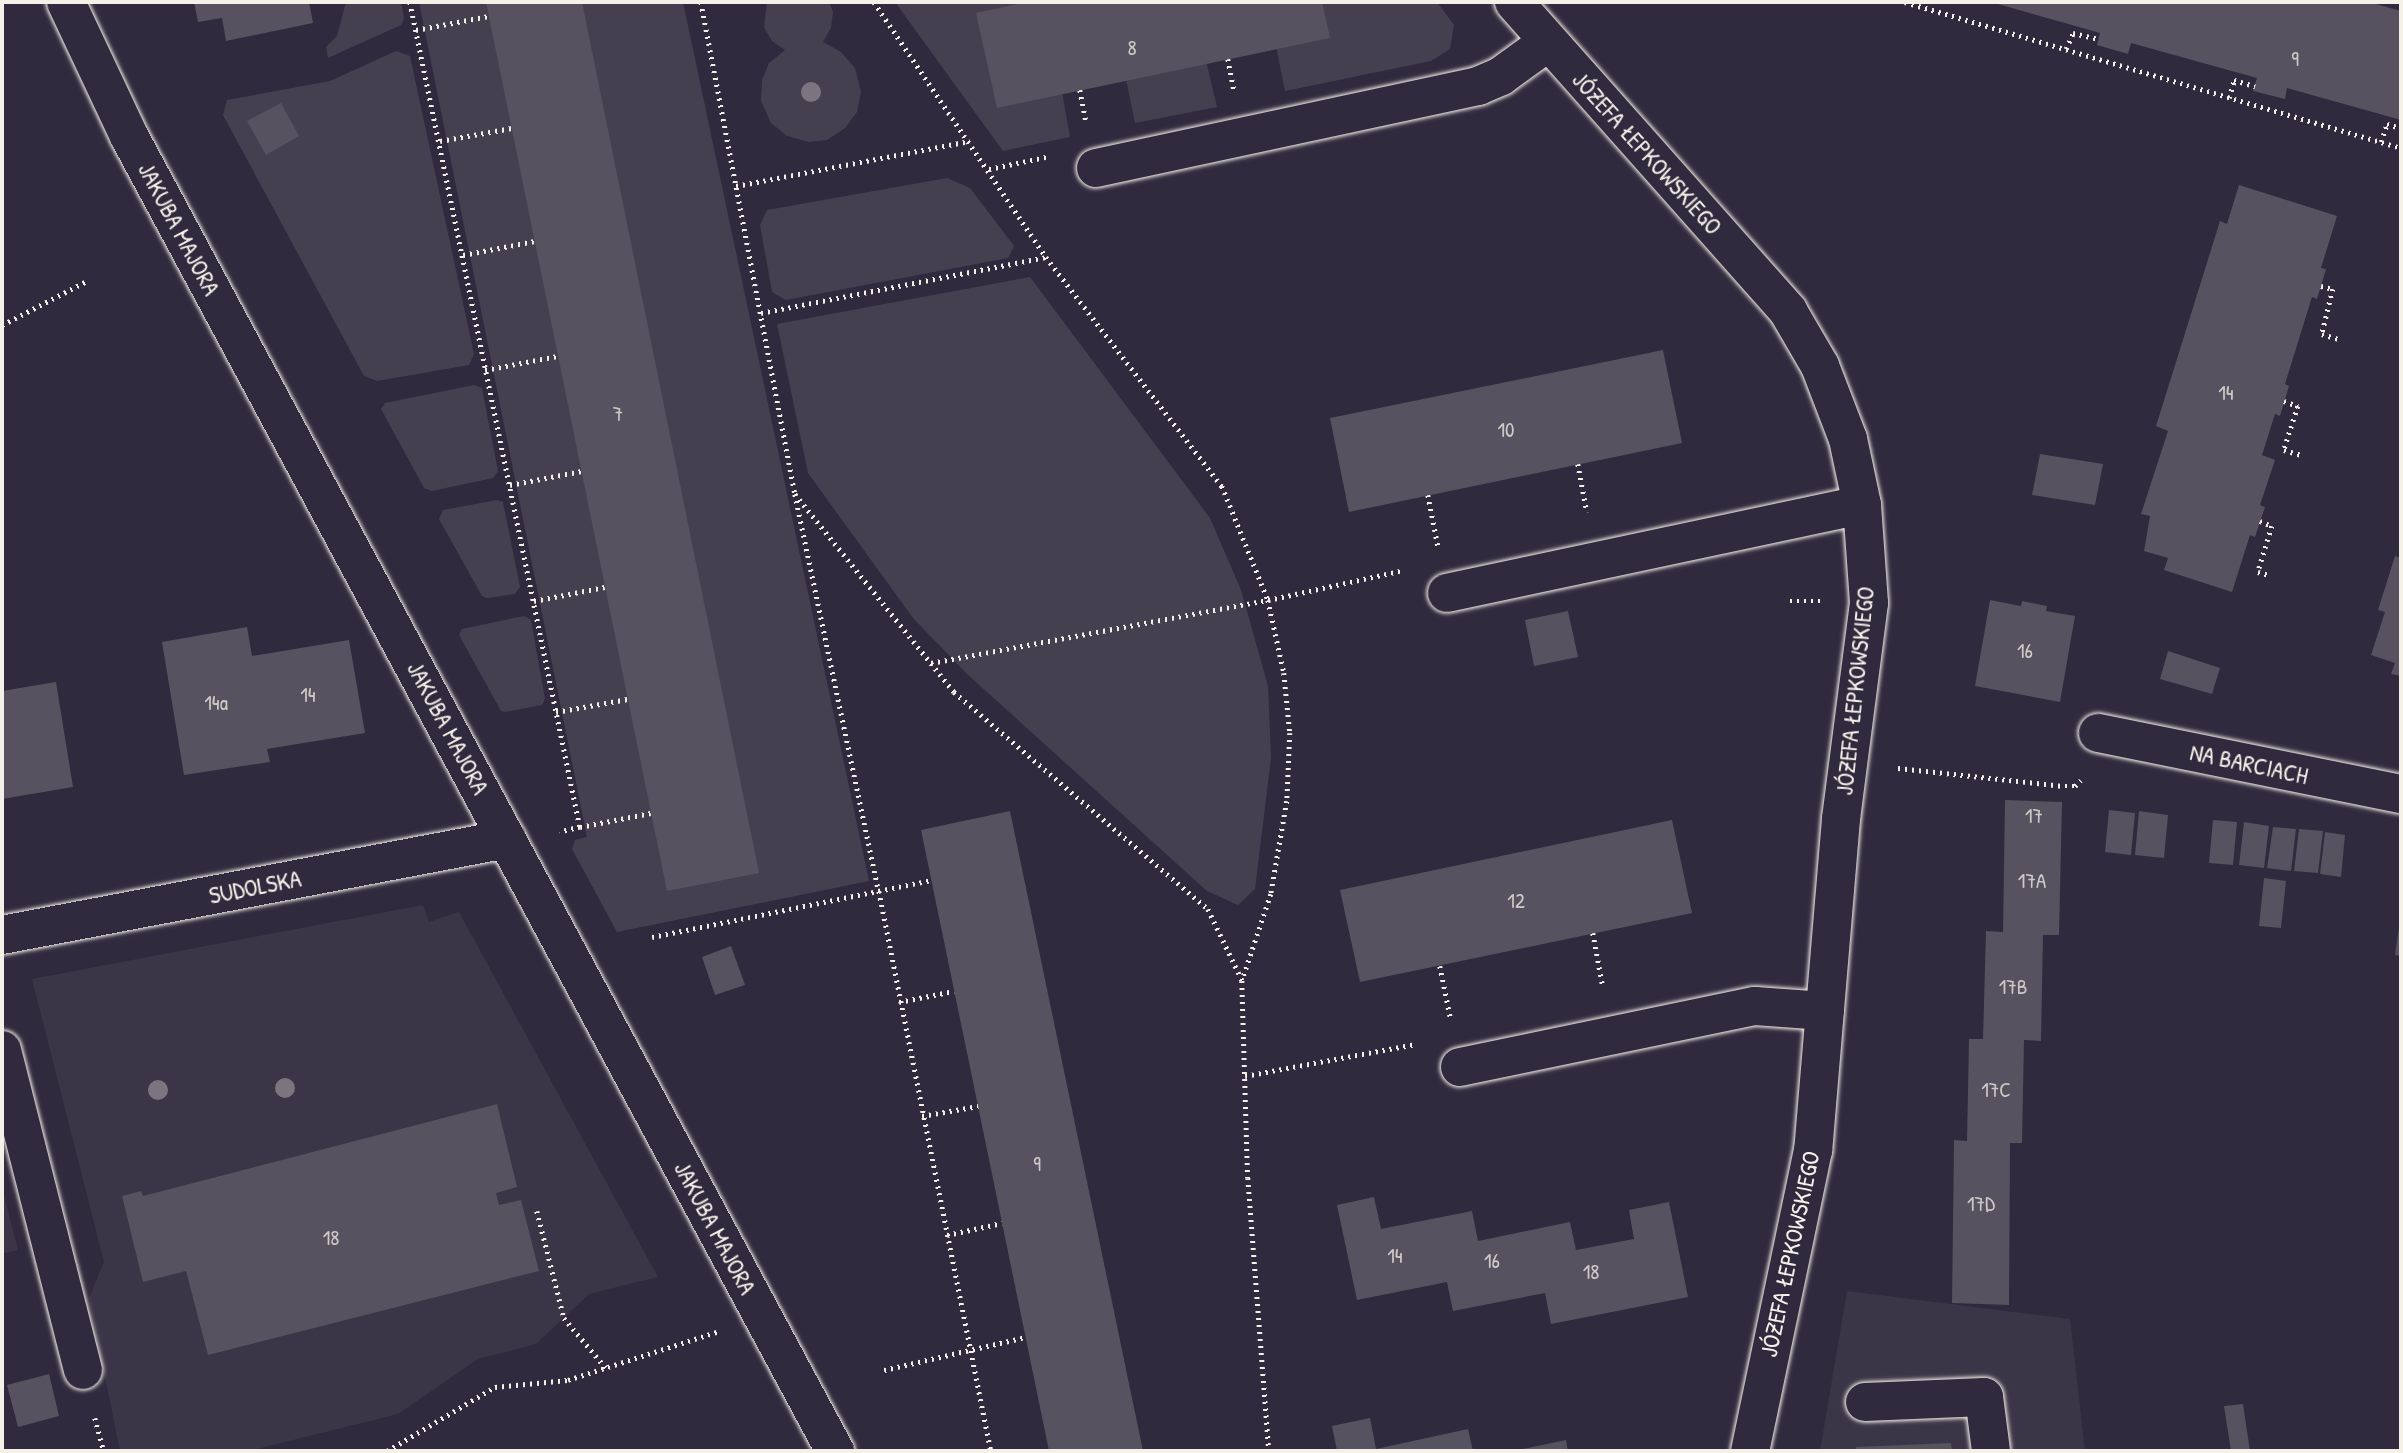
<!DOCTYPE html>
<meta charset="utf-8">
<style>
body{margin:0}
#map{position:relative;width:2403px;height:1453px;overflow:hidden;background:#2f2a3d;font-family:"Patrick Hand",sans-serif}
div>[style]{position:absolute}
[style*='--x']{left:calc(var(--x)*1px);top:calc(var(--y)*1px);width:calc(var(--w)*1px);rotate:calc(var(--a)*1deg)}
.built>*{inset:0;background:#3b3647}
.green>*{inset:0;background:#454050}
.building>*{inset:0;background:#56525f}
.path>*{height:4.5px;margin-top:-2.25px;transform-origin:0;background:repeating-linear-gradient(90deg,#f4f1e8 0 2px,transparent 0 7px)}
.roads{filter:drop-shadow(0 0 2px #f4f1e8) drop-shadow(0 0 2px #f4f1e8)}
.minor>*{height:38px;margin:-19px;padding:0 19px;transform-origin:19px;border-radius:19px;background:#2f2a3d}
.trees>*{width:20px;height:20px;margin:-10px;border-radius:50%;background:#7a757e}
span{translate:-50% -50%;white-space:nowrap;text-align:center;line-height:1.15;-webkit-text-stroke:5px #2f2a3d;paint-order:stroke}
.number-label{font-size:21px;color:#ccc9c6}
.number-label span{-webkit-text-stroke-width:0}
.street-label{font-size:24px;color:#f4f1e8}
.frame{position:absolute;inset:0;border:4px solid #f4f1e8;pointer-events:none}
</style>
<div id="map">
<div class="built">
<div style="clip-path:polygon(423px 905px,429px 922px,459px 912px,658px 1277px,589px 1294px,536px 1344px,478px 1359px,398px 1414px,249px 1451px,120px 1451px,89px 1298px,104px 1262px,32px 979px)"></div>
<div style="clip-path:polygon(2px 1187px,18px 1250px,2px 1254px)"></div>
<div style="clip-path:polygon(1847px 1291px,2070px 1319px,2085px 1451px,1820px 1451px)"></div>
</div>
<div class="green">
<div style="clip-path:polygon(346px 2px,401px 2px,404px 18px,401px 25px,328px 58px,326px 47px,337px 36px)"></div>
<div style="clip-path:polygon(419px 2px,683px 2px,869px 881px,617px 932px,572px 849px,575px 840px,587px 837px)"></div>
<div style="clip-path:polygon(767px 2px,829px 2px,833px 12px,831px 28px,823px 42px,841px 52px,855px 68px,861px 92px,857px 112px,845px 128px,827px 140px,809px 142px,787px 136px,771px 123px,761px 101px,762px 80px,769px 63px,785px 50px,772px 41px,764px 27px)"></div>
<div style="clip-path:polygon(895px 2px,1437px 2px,1454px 25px,1450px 49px,1431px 61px,1285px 91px,1276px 46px,1206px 61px,1217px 107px,1135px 123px,1126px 79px,1062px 92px,1070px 137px,1003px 151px)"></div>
<div style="clip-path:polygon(396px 51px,410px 56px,474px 354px,469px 365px,377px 381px,364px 376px,223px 115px,227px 100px,330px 81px)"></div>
<div style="clip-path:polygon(947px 178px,970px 188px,1014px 246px,1008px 258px,786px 300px,772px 292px,760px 225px,767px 210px)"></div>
<div style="clip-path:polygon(1030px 277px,1210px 518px,1241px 590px,1268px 686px,1271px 758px,1255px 889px,1238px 905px,1207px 891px,967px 674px,913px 618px,808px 473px,777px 324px)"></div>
<div style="clip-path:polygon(474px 385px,482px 388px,498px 471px,493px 478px,432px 491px,424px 488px,381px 409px,385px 403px)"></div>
<div style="clip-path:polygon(497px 500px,503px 502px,520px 587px,515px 594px,487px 598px,482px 596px,439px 519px,443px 510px)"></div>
<div style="clip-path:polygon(524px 616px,531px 620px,545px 699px,542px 705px,505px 712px,501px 711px,459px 635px,462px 629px)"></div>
</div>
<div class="building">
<div style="clip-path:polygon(194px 2px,309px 2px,313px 23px,226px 41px,222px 18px,198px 22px)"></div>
<div style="clip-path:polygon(486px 2px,582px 2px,759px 873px,667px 891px)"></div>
<div style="clip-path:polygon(1028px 2px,1322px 2px,1330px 38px,997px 108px,976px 13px)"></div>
<div style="clip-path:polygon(1991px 2px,2369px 2px,2401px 11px,2401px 120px,2287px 88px,2285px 99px,2253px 91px,2257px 78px,2131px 43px,2128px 54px,2097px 45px,2100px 33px)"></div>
<div style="clip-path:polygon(281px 103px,299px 136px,266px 155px,247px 121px)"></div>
<div style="clip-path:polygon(2239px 185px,2337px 216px,2321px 268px,2326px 269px,2321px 286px,2317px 299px,2312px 297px,2285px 384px,2289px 386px,2280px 416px,2275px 414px,2262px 455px,2275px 460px,2260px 505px,2265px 507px,2255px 537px,2250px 535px,2232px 592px,2164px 570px,2168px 558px,2144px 551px,2150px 516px,2141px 514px,2168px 431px,2156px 426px,2220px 221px,2227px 224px)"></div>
<div style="clip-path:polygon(1663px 350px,1682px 443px,1349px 512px,1330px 418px)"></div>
<div style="clip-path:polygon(2040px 454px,2103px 464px,2095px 505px,2032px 495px)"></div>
<div style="clip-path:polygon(2395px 556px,2401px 558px,2401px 676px,2391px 674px,2395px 663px,2371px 655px,2385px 612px,2378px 610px)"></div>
<div style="clip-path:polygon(1990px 600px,2021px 606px,2022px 601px,2047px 606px,2046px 611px,2075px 616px,2060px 702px,1975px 686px)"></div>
<div style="clip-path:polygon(1568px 611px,1578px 657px,1534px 666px,1525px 620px)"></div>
<div style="clip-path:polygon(247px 627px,252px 656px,349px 640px,365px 733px,267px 749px,270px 762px,184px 775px,162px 642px)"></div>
<div style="clip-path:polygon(2168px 651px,2220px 668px,2212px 694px,2160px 679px)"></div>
<div style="clip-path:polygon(56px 682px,73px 787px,2px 799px,2px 691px)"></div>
<div style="clip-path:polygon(2005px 800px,2062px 802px,2059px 935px,2043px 935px,2041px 1041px,2024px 1040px,2022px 1143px,2010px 1143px,2009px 1305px,1952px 1303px,1954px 1140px,1967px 1141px,1969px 1039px,1983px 1039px,1986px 931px,2003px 932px)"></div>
<div style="clip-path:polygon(2109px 810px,2135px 813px,2131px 855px,2105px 852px)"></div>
<div style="clip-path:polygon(1010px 811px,1143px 1451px,1049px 1451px,978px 1106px,921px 830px)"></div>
<div style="clip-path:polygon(2139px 811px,2168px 815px,2164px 858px,2135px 855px)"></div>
<div style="clip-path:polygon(1672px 820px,1692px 913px,1360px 982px,1340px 890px)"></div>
<div style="clip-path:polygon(2213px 820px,2237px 822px,2233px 865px,2209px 863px)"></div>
<div style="clip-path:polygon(2244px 822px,2269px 826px,2264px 868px,2239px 865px)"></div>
<div style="clip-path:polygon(2273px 827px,2296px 829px,2291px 871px,2267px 868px)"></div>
<div style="clip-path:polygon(2299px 829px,2323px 831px,2318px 873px,2294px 871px)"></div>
<div style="clip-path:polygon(2325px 832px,2345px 835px,2341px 877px,2320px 874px)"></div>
<div style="clip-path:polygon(2264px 878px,2286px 881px,2281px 928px,2259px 926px)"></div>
<div style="clip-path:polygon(2400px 920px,2401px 921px,2401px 956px,2395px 955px)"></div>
<div style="clip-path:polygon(731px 946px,745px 985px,715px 995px,702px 957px)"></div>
<div style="clip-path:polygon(497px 1104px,517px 1187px,496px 1193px,499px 1205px,521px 1200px,539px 1271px,208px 1355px,186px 1271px,143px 1282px,122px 1196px,141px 1191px,143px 1196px)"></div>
<div style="clip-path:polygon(1374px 1197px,1381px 1229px,1472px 1211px,1478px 1241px,1570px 1222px,1576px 1250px,1634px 1239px,1629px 1210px,1669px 1202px,1688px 1297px,1551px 1324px,1545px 1293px,1453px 1311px,1447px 1282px,1357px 1300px,1337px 1205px)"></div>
<div style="clip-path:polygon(49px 1374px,59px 1416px,18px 1427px,7px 1385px)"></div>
<div style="clip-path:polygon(2243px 1404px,2250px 1451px,2231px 1451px,2224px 1406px)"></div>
<div style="clip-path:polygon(1370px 1418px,1376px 1449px,1468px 1429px,1473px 1451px,1337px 1451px,1332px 1426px)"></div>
<div style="clip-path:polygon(1566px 1440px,1568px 1451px,1518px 1451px,1518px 1450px)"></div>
<div style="clip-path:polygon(1951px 1443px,1952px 1451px,1856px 1451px,1856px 1447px)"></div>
</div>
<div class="path">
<div style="--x:410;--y:2;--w:842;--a:78.36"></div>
<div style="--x:580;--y:827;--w:21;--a:166"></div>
<div style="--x:701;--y:2;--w:501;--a:79.18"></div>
<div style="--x:795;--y:494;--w:254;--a:51.2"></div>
<div style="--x:954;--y:692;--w:334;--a:40.5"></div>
<div style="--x:1208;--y:909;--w:79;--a:64.4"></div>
<div style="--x:874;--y:2;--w:308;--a:56"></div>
<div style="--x:1046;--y:257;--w:289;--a:52.5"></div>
<div style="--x:1222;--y:486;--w:123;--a:68"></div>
<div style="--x:1268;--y:600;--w:75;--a:77.6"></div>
<div style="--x:1284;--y:673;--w:60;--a:84.3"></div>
<div style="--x:1290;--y:733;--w:68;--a:92.5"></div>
<div style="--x:1287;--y:801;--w:94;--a:99.8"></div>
<div style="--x:1271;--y:894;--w:92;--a:108.4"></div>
<div style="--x:1242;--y:981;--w:197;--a:88.3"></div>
<div style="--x:1248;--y:1178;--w:274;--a:85.6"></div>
<div style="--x:1905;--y:2;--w:517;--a:16.4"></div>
<div style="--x:416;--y:30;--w:74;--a:-10.9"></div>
<div style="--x:2066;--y:49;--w:17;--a:-66"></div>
<div style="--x:2073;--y:33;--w:26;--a:13"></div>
<div style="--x:1228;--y:59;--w:31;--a:79"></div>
<div style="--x:1080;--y:90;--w:31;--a:79"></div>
<div style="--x:2229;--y:98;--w:19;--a:-74"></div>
<div style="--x:2234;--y:80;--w:22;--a:16"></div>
<div style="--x:440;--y:141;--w:73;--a:-10.2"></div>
<div style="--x:2381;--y:142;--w:19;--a:-72"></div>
<div style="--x:2387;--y:124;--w:15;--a:16"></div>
<div style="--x:989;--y:169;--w:62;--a:-12"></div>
<div style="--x:736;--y:186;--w:238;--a:-10.9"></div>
<div style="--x:463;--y:255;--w:73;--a:-11"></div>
<div style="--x:2321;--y:286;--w:12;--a:14"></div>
<div style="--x:2333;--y:289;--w:46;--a:103.7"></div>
<div style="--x:2322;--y:334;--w:17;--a:17"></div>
<div style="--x:761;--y:313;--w:290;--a:-11.1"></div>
<div style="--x:2;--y:325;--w:96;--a:-27.4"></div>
<div style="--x:485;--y:370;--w:74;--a:-10.9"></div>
<div style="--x:2284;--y:401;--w:15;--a:20"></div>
<div style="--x:2298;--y:406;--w:46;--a:107.7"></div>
<div style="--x:2284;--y:450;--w:19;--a:16"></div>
<div style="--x:1578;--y:464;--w:49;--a:79.4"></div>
<div style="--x:510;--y:485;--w:73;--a:-11"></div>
<div style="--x:795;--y:494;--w:406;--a:78.1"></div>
<div style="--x:879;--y:891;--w:571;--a:78.69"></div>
<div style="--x:1428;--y:495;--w:52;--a:78.9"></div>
<div style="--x:2260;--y:521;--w:13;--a:23"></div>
<div style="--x:2272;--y:526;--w:48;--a:106.9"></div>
<div style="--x:2258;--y:572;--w:11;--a:15"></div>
<div style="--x:534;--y:601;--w:72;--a:-11.2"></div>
<div style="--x:1790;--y:601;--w:31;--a:0"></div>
<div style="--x:931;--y:663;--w:343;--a:-10.6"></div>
<div style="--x:1268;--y:600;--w:139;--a:-12.4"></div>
<div style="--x:556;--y:712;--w:73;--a:-10.2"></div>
<div style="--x:1898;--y:768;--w:168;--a:6.2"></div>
<div style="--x:2065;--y:786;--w:10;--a:0"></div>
<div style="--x:2075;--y:786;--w:8;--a:-45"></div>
<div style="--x:580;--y:827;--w:72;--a:-11.2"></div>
<div style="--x:1593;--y:933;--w:55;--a:79.5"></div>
<div style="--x:652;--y:937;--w:285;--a:-11.5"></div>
<div style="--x:1440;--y:966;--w:55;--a:78.5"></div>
<div style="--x:899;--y:1002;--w:56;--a:-11.3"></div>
<div style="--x:1245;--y:1076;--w:174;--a:-10.6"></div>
<div style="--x:922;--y:1116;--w:57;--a:-10.1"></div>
<div style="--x:537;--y:1211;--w:110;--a:75.8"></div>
<div style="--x:564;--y:1318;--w:65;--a:50"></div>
<div style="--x:947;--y:1235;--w:56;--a:-12.3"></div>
<div style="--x:884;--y:1370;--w:146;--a:-13.1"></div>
<div style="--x:95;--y:1418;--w:34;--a:75"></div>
<div style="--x:387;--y:1451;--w:126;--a:-30.7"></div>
<div style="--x:495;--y:1387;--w:73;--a:-5.5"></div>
<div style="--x:568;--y:1380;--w:157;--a:-17.9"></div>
</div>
<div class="roads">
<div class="minor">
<div style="--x:66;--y:2;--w:148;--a:64.8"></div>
<div style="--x:129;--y:136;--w:1493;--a:61.77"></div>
<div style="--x:1514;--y:2;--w:413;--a:48.4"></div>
<div style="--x:1788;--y:311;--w:64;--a:59.8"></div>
<div style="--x:1820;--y:366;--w:78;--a:69"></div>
<div style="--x:1848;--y:439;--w:67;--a:78"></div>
<div style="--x:1862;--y:505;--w:98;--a:85.9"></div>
<div style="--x:1869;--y:603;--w:218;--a:97.4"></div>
<div style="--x:1841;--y:819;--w:332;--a:94.8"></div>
<div style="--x:1813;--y:1150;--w:308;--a:101.8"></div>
<div style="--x:1096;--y:168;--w:391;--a:-12.1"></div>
<div style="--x:1478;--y:86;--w:25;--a:-23"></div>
<div style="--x:1501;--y:76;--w:58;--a:-35.9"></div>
<div style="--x:1447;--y:593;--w:424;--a:-12"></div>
<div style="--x:2098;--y:733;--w:309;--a:11.4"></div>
<div style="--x:2;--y:935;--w:514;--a:-10.76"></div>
<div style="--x:2;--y:1050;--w:330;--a:75.8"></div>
<div style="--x:1460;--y:1067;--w:301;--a:-11.7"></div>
<div style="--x:1755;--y:1006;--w:70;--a:4.1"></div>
<div style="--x:1865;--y:1402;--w:119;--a:-2.4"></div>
<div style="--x:1984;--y:1397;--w:54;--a:82.6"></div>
</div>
</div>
<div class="trees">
<div style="left:811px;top:92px"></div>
<div style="left:285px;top:1088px"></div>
<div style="left:158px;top:1090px"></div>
</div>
<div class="number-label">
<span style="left:1132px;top:48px">8</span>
<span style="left:2295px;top:59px">9</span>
<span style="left:2226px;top:393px">14</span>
<span style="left:618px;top:414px">7</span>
<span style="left:1506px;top:430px">10</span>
<span style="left:2025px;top:651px">16</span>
<span style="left:308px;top:695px">14</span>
<span style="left:216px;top:703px">14a</span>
<span style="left:2034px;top:816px">17</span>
<span style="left:2032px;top:881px">17A</span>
<span style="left:1516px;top:901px">12</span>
<span style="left:2013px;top:987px">17B</span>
<span style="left:1996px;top:1090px">17C</span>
<span style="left:1037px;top:1164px">9</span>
<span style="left:1981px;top:1204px">17D</span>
<span style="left:331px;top:1238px">18</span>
<span style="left:1395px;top:1256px">14</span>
<span style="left:1492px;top:1261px">16</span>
<span style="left:1591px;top:1272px">18</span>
</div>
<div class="street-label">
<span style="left:1647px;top:153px;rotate:48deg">JÓZEFA ŁEPKOWSKIEGO</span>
<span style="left:179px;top:229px;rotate:62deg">JAKUBA MAJORA</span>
<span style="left:1855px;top:691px;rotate:-84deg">JÓZEFA ŁEPKOWSKIEGO</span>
<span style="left:448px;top:728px;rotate:62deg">JAKUBA MAJORA</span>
<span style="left:2249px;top:764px;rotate:12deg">NA BARCIACH</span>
<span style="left:255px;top:887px;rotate:-11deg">SUDOLSKA</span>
<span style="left:715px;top:1228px;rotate:62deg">JAKUBA MAJORA</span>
<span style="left:1790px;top:1254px;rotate:-78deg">JÓZEFA ŁEPKOWSKIEGO</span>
</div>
<div class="frame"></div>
</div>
